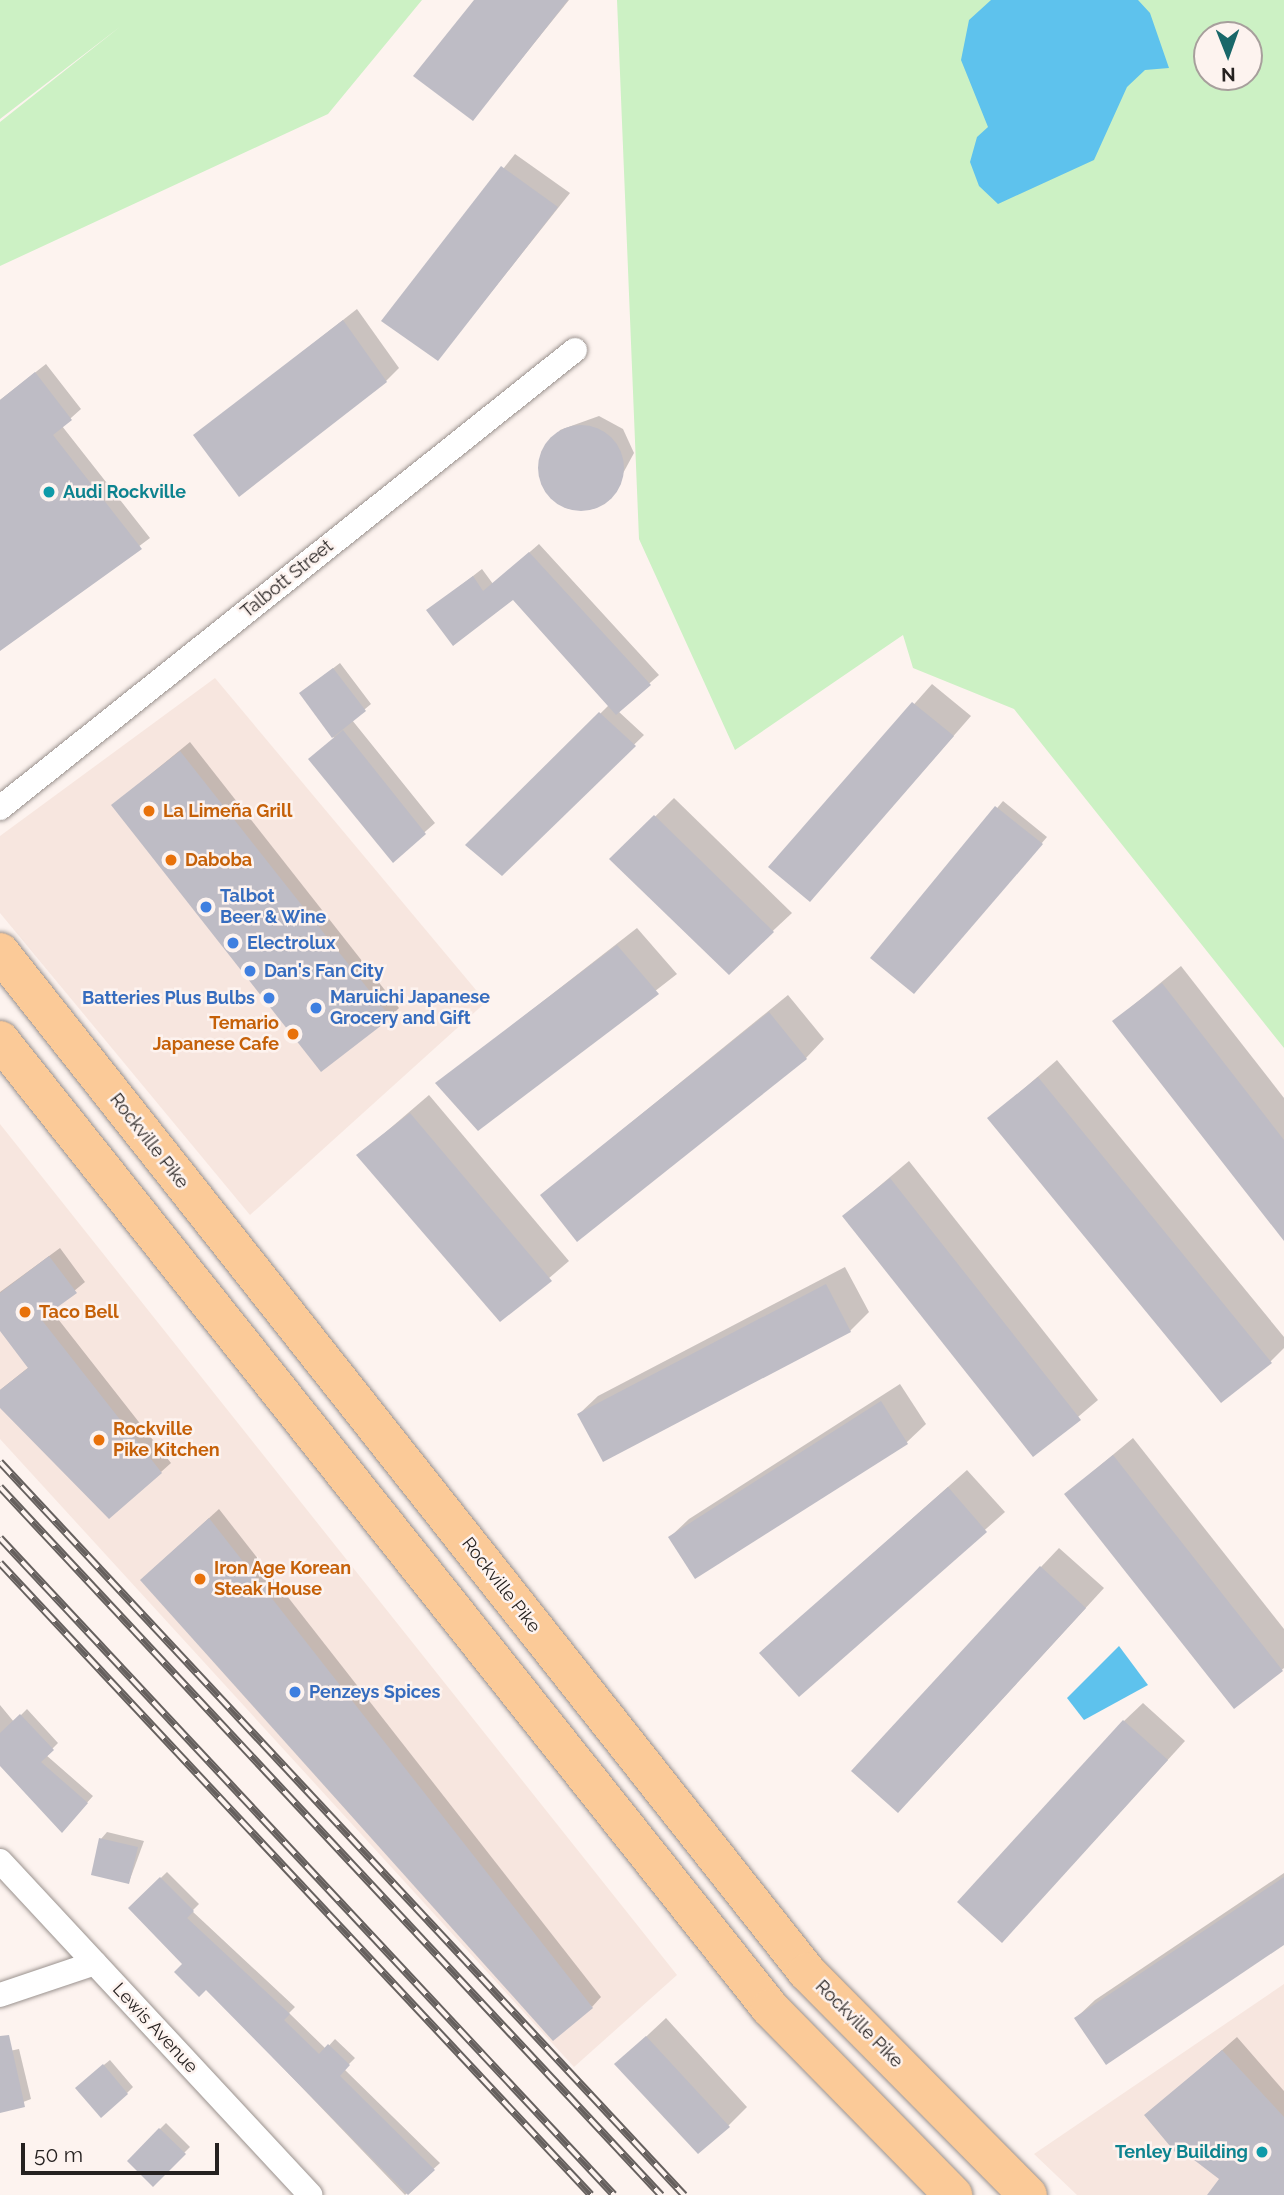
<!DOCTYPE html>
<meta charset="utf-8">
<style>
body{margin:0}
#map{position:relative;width:1284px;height:2195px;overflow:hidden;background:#fdf3ef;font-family:Raleway,sans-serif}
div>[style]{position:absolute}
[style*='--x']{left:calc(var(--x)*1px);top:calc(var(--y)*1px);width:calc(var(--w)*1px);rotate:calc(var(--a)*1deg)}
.built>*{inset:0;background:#f7e6df}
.green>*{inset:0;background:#ccf1c4}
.water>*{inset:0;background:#5ec2ed}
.shadow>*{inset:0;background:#0003}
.building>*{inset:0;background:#bebcc5}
.round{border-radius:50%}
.roads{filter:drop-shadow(0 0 2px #9a928e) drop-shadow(0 0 2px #9a928e)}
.minor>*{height:24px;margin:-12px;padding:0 12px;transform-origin:12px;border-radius:12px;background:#fff}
.primary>*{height:38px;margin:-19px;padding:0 19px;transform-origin:19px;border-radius:19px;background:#fbca98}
.rail>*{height:8px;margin-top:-4px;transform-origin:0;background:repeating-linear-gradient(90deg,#fdf3ef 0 16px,#66605e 0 32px);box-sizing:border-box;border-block:2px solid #66605e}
.dots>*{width:19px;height:19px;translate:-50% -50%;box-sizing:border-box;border:4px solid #fdf3ef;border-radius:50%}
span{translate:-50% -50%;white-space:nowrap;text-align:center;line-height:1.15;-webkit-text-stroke:5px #fdf3ef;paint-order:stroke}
.culture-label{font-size:18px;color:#0d838f;font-weight:700}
.left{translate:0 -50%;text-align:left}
.right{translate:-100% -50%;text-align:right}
.street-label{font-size:18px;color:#252120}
.food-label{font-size:18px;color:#c56008;font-weight:700}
.shop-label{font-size:18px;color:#366cbe;font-weight:700}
.north{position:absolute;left:1193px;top:21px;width:70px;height:70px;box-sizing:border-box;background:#fdf3ef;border:2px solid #a79f9c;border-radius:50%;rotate:179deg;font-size:19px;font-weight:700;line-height:28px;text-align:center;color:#252120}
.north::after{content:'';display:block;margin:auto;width:24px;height:32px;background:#196769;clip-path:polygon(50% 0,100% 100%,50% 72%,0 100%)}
.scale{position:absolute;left:21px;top:2143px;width:198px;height:32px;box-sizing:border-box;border:4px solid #252120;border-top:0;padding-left:9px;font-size:21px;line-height:24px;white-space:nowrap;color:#252120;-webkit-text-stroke:5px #fdf3ef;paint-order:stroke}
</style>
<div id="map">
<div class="built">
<div style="clip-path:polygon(215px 678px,486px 1002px,250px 1215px,0 913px,0 836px)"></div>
<div style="clip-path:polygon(0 1124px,677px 1975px,574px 2067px,0 1439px)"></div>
<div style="clip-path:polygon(1284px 1984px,1284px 2195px,1077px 2195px,1034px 2154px)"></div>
</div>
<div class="green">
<div style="clip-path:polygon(0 0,422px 0,328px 114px,0 266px,0 122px,121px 26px,0 119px)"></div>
<div style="clip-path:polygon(evenodd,617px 0,1284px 0,1284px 1048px,1014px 709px,913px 668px,903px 635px,735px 750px,639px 539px,617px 0,1207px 35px,1249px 35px,1249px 77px,1207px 77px,1207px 35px)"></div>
</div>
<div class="water">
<div style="clip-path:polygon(991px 0,1138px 0,1150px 13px,1169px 68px,1145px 70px,1127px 87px,1094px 160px,998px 204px,979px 186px,970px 162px,977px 137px,988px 127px,961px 60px,969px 20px)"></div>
<div style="clip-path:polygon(1119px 1646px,1148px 1685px,1084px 1720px,1067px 1698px)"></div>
</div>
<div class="shadow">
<div style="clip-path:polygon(476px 0,569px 0,473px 119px)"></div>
<div style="clip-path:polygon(515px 154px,570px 193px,438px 359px,383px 321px)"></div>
<div style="clip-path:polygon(357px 309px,399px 368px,386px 381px,195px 436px)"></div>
<div style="clip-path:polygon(46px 364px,81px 409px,62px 426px,150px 538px,0 650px,0 400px)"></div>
<div style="clip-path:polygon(599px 416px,623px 429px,634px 453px,608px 501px,568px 508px,547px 492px,540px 465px,560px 430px)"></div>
<div style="clip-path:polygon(539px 544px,659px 675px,618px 711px,644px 735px,502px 873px,468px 845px,609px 705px,514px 598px,429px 610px,482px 569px,493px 584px)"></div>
<div style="clip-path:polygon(340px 663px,371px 704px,352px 720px,435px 823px,393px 860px,334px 738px,301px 693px)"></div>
<div style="clip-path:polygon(932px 684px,971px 716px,810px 900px,770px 867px)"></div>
<div style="clip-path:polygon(190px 742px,399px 1008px,390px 1017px,113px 805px)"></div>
<div style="clip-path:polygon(674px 798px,792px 913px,729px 972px,612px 859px)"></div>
<div style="clip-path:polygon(1003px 801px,1047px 837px,920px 986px,872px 958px)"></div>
<div style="clip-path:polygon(637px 928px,677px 974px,478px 1129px,438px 1083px)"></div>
<div style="clip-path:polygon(1181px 966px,1284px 1098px,1284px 1238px,1114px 1021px)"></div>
<div style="clip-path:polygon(788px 995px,824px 1039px,806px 1058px,542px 1195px)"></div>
<div style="clip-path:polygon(1057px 1060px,1284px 1337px,1284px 1348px,1270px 1362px,990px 1118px)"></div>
<div style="clip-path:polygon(429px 1095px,569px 1261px,500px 1320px,359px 1155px)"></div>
<div style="clip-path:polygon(909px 1161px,1098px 1400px,1034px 1454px,844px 1216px)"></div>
<div style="clip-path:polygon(60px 1248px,85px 1282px,51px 1310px,171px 1463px,161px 1472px,0 1406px,0 1390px,29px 1367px,0 1328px,0 1292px)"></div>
<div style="clip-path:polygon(845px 1267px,869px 1312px,850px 1331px,579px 1414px,598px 1396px)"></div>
<div style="clip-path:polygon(900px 1384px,926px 1424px,907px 1442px,695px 1577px,670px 1537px,689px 1519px)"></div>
<div style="clip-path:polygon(1133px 1438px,1284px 1629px,1284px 1668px,1234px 1707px,1066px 1494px)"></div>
<div style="clip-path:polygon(967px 1470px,1005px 1512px,799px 1695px,761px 1653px)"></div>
<div style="clip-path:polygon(219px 1509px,601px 1997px,592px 2007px,152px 1570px)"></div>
<div style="clip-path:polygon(1059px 1548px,1104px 1588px,917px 1792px,1041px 1567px)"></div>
<div style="clip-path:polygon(1143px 1703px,1185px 1741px,1020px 1922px,1124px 1721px)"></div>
<div style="clip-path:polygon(0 1705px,14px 1722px,27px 1709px,58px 1743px,46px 1755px,93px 1796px,68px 1824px,0 1763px)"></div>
<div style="clip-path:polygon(107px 1832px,144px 1841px,129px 1882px,101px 1839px)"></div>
<div style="clip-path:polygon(167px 1872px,199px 1904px,192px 1911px,295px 2007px,289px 2013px,326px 2049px,335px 2039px,355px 2058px,344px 2069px,440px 2163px,405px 2195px,130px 1908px)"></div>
<div style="clip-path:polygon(1284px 1873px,1284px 1943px,1076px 2018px,1095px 2000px)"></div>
<div style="clip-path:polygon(666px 2018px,747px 2107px,728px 2126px,617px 2064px)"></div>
<div style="clip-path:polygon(1237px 2037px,1284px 2091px,1284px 2195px,1225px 2195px,1222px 2178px,1146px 2116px)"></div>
<div style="clip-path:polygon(19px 2049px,31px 2099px,0 2111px,0 2053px)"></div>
<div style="clip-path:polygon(110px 2060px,133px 2087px,127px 2093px,83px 2082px)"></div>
<div style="clip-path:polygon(166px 2123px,190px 2147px,153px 2184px,129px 2160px)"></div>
</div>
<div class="building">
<div style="clip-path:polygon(474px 0,568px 0,473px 121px,413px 76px)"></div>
<div style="clip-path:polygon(501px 166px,558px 207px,438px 361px,381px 321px)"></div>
<div style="clip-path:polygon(343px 320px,387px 382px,239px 497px,193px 435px)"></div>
<div style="clip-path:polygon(35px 372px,72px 420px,53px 435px,142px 549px,0 651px,0 400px)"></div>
<div class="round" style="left:538px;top:425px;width:86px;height:86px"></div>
<div style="clip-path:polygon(529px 552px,651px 685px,616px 715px,513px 600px,453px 646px,426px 610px,473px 576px,483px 591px)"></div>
<div style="clip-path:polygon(333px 668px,366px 711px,332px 738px,299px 693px)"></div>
<div style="clip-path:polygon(912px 702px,954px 736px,810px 902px,768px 867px)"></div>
<div style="clip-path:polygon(599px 712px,636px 746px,502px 876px,465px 845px)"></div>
<div style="clip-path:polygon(343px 730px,426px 834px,393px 863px,308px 759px)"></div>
<div style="clip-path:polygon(180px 751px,391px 1018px,321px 1072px,111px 805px)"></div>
<div style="clip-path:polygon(995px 806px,1043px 844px,914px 994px,870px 958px)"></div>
<div style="clip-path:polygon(654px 815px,774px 932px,729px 975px,609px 859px)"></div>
<div style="clip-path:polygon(617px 945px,659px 994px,478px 1131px,435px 1083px)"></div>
<div style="clip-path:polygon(1162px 983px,1284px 1140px,1284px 1241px,1112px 1021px)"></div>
<div style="clip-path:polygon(769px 1012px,807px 1059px,577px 1242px,540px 1195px)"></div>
<div style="clip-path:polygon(1038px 1077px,1272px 1363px,1221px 1403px,987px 1118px)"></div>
<div style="clip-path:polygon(410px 1113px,552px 1281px,500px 1322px,356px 1155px)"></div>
<div style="clip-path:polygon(890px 1178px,1081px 1420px,1033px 1457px,842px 1216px)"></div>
<div style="clip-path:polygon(49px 1256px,77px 1293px,41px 1319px,162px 1473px,109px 1519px,0 1408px,0 1390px,28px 1368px,0 1331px,0 1293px)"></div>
<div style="clip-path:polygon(826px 1284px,851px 1332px,603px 1462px,577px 1414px)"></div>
<div style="clip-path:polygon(881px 1401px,908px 1444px,695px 1579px,668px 1537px)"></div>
<div style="clip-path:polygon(1113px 1455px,1283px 1671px,1234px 1709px,1064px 1494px)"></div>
<div style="clip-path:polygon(948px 1487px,987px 1532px,799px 1697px,759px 1653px)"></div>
<div style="clip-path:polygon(209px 1518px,593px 2008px,553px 2041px,140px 1580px)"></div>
<div style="clip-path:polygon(1040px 1566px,1086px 1608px,898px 1813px,851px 1771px)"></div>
<div style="clip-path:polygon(20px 1714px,54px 1750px,41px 1762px,88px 1803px,62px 1833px,0 1766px,0 1733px)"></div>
<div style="clip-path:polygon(1123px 1720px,1168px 1760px,1002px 1943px,957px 1902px)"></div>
<div style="clip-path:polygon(99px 1838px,138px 1847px,129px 1884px,91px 1875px)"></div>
<div style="clip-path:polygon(160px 1877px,194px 1911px,187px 1918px,290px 2014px,284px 2020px,319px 2054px,328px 2044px,350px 2065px,340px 2076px,435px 2170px,408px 2195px,206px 1990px,199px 1997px,174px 1972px,182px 1964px,128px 1908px)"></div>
<div style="clip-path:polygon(1284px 1877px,1284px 1945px,1106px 2065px,1074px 2018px)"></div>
<div style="clip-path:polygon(9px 2035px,25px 2107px,0 2113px,0 2036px)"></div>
<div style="clip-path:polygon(646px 2036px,730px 2127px,698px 2154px,614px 2064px)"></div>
<div style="clip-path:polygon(1222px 2050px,1284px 2117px,1284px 2195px,1207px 2195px,1219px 2179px,1185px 2153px,1180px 2158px,1144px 2115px)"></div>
<div style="clip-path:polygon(103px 2064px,128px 2094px,101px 2118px,75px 2088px)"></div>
<div style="clip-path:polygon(159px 2128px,186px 2154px,153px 2187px,127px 2161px)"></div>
</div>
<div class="roads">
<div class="minor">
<div style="--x:0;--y:808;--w:735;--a:-38.54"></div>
<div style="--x:0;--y:1861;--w:456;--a:47.1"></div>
<div style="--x:0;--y:1995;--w:100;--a:-18.6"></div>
</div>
<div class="primary">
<div style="--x:0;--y:952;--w:1301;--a:51.65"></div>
<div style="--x:807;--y:1972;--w:314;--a:45.3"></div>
<div style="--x:0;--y:1040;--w:1237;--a:51.5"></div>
<div style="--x:770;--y:2008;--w:262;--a:45.6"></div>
</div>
</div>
<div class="rail">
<div style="--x:0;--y:1462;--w:1003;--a:46.98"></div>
<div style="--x:0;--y:1487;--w:969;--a:46.97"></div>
<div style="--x:0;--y:1538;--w:899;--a:46.94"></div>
<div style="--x:0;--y:1563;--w:865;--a:46.92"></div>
</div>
<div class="dots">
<div style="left:49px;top:492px;background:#0f9aa8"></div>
<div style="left:149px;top:811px;background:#e8710a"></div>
<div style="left:171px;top:860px;background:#e8710a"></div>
<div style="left:206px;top:907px;background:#3f7fe0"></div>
<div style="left:233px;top:943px;background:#3f7fe0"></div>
<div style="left:250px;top:971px;background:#3f7fe0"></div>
<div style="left:269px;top:998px;background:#3f7fe0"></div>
<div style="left:316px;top:1008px;background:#3f7fe0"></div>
<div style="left:293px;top:1034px;background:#e8710a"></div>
<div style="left:25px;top:1312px;background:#e8710a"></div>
<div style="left:99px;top:1440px;background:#e8710a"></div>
<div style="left:200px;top:1579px;background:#e8710a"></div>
<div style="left:295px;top:1692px;background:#3f7fe0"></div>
<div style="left:1262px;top:2152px;background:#0f9aa8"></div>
</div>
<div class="culture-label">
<span class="left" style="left:63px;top:492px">Audi Rockville</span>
<span class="right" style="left:1248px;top:2152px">Tenley Building</span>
</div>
<div class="street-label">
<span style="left:287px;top:579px;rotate:-39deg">Talbott Street</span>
<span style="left:149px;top:1141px;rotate:52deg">Rockville Pike</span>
<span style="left:501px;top:1585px;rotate:52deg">Rockville Pike</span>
<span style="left:859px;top:2024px;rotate:45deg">Rockville Pike</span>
<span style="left:155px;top:2028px;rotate:47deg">Lewis Avenue</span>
</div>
<div class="food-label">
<span class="left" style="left:163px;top:811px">La Limeña Grill</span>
<span class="left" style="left:185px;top:860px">Daboba</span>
<span class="right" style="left:279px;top:1034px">Temario<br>Japanese Cafe</span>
<span class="left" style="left:39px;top:1312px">Taco Bell</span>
<span class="left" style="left:113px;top:1440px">Rockville<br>Pike Kitchen</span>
<span class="left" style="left:214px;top:1579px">Iron Age Korean<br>Steak House</span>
</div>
<div class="shop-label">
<span class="left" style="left:220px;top:907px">Talbot<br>Beer &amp; Wine</span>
<span class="left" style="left:247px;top:943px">Electrolux</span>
<span class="left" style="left:264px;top:971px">Dan's Fan City</span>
<span class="right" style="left:255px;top:998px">Batteries Plus Bulbs</span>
<span class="left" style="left:330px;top:1008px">Maruichi Japanese<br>Grocery and Gift</span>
<span class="left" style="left:309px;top:1692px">Penzeys Spices</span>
</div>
<div class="north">N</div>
<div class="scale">50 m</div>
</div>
